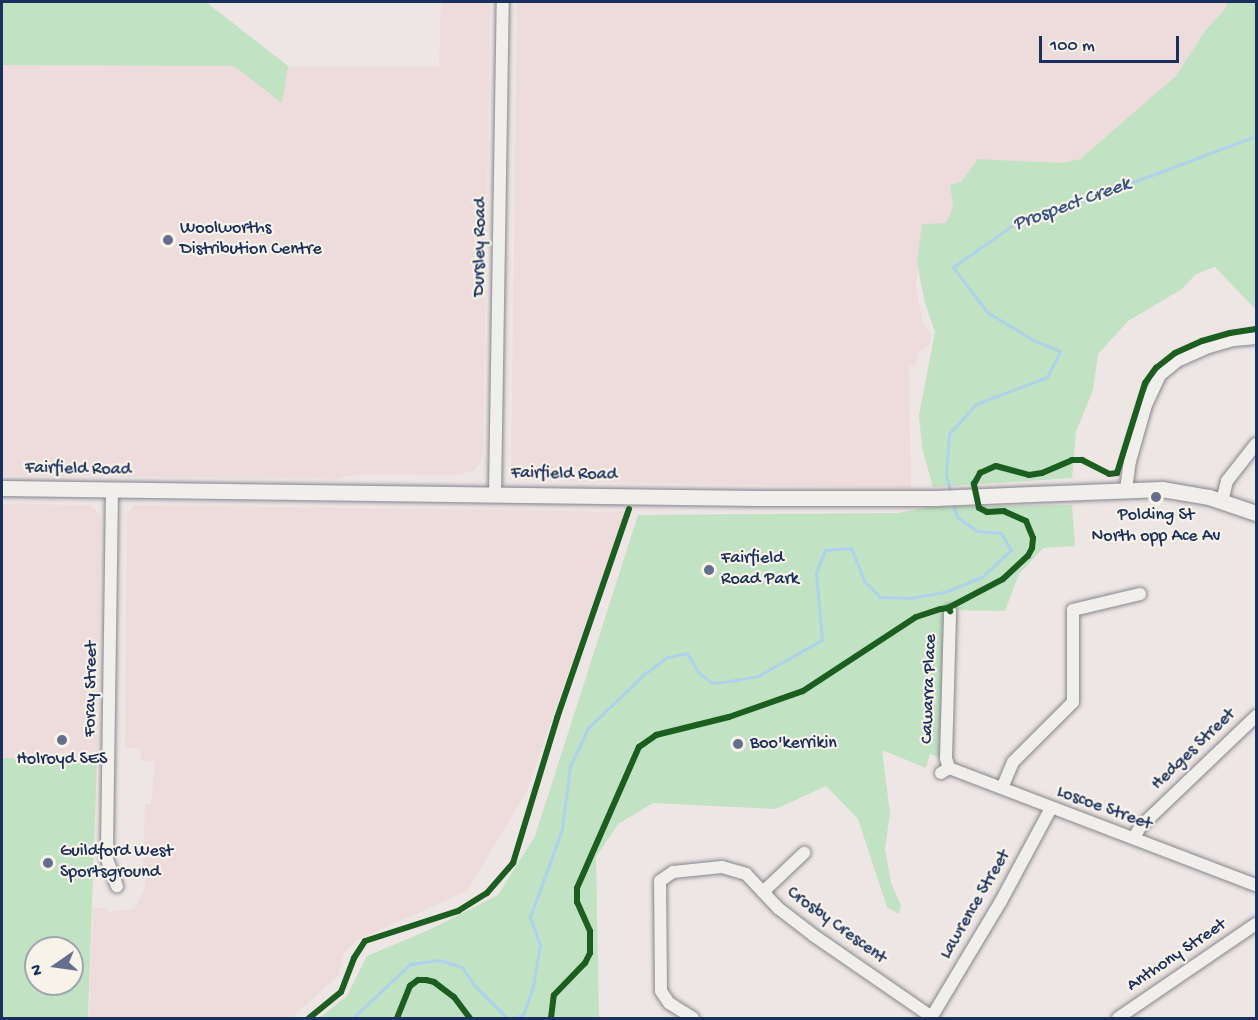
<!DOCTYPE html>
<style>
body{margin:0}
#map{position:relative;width:1258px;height:1020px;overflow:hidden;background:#eee6e4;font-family:"Gochi Hand",sans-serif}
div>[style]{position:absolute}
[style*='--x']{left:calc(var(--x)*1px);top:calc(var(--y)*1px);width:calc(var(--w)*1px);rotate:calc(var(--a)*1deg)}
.built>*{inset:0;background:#eedbdb}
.green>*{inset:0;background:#c1e2c3}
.stream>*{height:3px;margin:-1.5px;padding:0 1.5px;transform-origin:1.5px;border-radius:1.5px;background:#aed1ec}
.roads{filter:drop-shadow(0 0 2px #86868e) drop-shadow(0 0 2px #86868e)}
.minor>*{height:12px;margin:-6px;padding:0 6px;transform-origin:6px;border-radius:6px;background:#f1efec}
.major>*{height:15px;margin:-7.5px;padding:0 7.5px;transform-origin:7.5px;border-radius:7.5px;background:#f1efec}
.cycleway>*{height:6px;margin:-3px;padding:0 3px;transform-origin:3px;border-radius:3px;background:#1b5e20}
.dots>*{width:16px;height:16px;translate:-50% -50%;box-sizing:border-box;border:3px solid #f7f3e8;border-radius:50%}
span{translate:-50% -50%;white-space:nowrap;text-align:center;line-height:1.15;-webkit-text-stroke:4.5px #f7f3e8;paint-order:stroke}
.poi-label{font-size:18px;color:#1b2f5e}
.left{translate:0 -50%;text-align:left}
.street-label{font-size:18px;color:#1b2f5e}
.water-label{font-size:20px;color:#395582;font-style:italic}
.frame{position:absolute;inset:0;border:3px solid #1b2f5e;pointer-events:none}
.north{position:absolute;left:24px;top:936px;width:60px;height:60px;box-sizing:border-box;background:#f7f3e8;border:2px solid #9fa5b1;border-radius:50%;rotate:257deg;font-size:16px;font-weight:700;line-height:24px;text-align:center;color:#1b2f5e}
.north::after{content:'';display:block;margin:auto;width:21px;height:27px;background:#656f8d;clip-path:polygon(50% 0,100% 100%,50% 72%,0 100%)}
.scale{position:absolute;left:1039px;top:36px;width:140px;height:27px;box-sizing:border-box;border:3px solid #1b2f5e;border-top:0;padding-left:8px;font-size:18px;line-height:21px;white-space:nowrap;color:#1b2f5e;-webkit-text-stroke:4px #f7f3e8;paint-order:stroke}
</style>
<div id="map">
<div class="built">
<div style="clip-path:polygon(441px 2px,490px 2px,483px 445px,481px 461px,473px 471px,458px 475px,357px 474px,336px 479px,2px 475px,2px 65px,439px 67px)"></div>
<div style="clip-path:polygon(517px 2px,1227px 2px,1225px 9px,1205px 31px,1176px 76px,1080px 159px,1063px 163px,978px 159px,961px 182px,950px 185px,953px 207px,946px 223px,922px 224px,916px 287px,923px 324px,932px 335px,930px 345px,919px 352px,916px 365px,909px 365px,911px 488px,517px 480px,511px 474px)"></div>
<div style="clip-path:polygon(2px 504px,91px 505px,100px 515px,97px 759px,2px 758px)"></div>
<div style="clip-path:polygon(135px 505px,625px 512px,526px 793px,467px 891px,357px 940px,343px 954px,339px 975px,291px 1018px,89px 1018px,93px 907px,107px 908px,108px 912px,134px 909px,145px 890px,146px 877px,143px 870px,145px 804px,151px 804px,155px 761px,141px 761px,140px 748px,125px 748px,127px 514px)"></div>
</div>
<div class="green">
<div style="clip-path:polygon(2px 2px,206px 2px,288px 66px,282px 103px,234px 66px,2px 65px)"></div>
<div style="clip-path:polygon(1227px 2px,1256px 2px,1256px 310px,1215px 267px,1196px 274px,1182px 289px,1128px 321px,1098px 354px,1093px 390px,1076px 432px,1072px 478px,933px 487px,922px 448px,919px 415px,935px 332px,925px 303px,917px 263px,922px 224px,946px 223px,953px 207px,950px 185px,961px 182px,978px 159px,1063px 163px,1080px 159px,1176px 76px,1205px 31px,1225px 9px)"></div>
<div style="clip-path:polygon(1072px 505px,1075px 546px,1043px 548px,1019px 574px,1005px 611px,945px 610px,942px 758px,930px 754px,926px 768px,882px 750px,890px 813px,885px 849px,891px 883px,901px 906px,899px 914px,887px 907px,858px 819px,826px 786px,776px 809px,653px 803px,618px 824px,596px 857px,599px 1018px,319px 1018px,347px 996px,367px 956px,431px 929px,498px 895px,535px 836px,638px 515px,899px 513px,929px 507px)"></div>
<div style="clip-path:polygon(evenodd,2px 758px,97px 759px,88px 1018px,2px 1018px,2px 758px,36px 948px,72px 948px,72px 984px,36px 984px,36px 948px)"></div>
</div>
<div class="stream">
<div style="--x:1256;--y:4;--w:16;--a:90"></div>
<div style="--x:950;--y:491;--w:16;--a:-104"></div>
<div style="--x:946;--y:475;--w:41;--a:-85.8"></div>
<div style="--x:949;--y:434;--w:40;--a:-48"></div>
<div style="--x:976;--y:404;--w:76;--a:-20.8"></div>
<div style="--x:1047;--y:377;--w:29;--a:-63"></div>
<div style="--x:1060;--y:351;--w:29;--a:-158"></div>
<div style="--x:1033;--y:340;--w:54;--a:-148.7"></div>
<div style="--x:987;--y:312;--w:56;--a:-127.1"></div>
<div style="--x:953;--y:267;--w:78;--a:-35.1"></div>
<div style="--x:1017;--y:222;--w:69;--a:-17.7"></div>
<div style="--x:1083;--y:201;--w:185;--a:-20.6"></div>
<div style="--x:353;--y:1018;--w:79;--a:-43.5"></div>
<div style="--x:410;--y:964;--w:29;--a:-8"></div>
<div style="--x:439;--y:960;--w:24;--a:17"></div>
<div style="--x:462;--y:967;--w:22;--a:56"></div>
<div style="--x:474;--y:985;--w:47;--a:45"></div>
<div style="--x:512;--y:1018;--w:11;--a:-15"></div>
<div style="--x:523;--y:1015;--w:31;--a:-71"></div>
<div style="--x:533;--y:986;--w:42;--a:-80.3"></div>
<div style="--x:540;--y:945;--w:30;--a:-110"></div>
<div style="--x:530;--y:917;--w:94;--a:-70"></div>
<div style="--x:562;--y:829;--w:64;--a:-82.8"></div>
<div style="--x:570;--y:766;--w:42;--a:-64.7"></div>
<div style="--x:588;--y:728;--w:76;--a:-43.9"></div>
<div style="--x:643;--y:675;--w:30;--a:-37"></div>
<div style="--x:667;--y:657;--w:20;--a:-11"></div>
<div style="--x:687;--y:653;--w:22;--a:60"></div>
<div style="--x:698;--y:672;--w:18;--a:38"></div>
<div style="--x:712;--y:683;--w:18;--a:-6"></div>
<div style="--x:730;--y:681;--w:28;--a:-10"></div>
<div style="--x:758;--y:676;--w:73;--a:-29.4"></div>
<div style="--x:822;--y:640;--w:67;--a:-95.1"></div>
<div style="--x:816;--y:573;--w:25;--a:-69"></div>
<div style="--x:825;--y:550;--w:26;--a:-4"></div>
<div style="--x:851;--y:548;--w:35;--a:68"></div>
<div style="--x:864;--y:581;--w:23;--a:45"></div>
<div style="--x:880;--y:597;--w:30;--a:2"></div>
<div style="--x:910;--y:598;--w:36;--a:-10"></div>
<div style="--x:945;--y:592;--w:40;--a:-22"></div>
<div style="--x:982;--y:577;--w:40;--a:-43"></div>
<div style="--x:1011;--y:550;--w:20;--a:-120"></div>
<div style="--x:1001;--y:533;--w:24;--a:-175"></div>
<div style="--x:977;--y:531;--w:24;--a:-145"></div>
<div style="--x:957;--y:517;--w:15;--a:-106"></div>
</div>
<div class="roads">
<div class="minor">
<div style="--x:1126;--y:489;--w:28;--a:-82"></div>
<div style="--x:1130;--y:461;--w:58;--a:-74.1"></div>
<div style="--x:1146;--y:405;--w:33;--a:-65"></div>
<div style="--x:1160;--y:375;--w:22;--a:-39"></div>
<div style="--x:1177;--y:361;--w:35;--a:-24"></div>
<div style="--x:1209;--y:347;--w:26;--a:-16"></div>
<div style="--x:1234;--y:340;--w:22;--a:-5"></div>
<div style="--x:112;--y:490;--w:369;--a:90.8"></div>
<div style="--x:107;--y:859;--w:29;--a:70"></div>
<div style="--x:495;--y:494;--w:492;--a:-89.1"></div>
<div style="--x:1222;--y:501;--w:21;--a:-76"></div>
<div style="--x:1227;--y:481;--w:47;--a:-51.9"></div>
<div style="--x:949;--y:768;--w:10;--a:-107"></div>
<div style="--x:946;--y:758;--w:147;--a:-88.4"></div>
<div style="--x:941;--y:773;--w:9;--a:-32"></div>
<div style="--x:949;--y:768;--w:329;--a:20.9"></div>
<div style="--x:1002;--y:788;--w:28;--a:-67"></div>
<div style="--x:1013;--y:762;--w:85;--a:-45"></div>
<div style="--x:1073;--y:702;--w:92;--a:-90"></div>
<div style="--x:1073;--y:610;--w:69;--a:-13.4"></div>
<div style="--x:1134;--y:838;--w:13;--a:-61"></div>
<div style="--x:1140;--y:827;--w:161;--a:-43.7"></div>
<div style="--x:763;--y:892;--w:57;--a:-43.6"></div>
<div style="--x:693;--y:1018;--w:28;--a:-148"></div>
<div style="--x:669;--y:1003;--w:14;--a:-124"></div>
<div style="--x:661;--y:991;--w:110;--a:-90.5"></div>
<div style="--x:660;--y:881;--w:16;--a:-35"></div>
<div style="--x:673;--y:872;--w:49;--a:-5.8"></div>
<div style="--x:722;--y:867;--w:25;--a:16"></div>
<div style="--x:746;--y:874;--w:47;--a:46.7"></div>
<div style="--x:778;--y:908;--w:44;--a:37.6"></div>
<div style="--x:813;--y:935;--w:145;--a:34.6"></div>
<div style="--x:931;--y:1018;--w:136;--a:-59.1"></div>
<div style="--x:1001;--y:901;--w:106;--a:-61.7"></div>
<div style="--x:1118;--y:1018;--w:167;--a:-34.3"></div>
</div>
<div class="major">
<div style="--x:2;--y:488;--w:756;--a:0.76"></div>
<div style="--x:758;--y:498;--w:177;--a:0"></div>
<div style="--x:935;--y:498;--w:227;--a:-2.3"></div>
<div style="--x:1162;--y:489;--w:48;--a:9.7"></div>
<div style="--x:1209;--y:497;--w:50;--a:18.8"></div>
</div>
</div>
<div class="cycleway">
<div style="--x:948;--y:608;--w:62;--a:-27.8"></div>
<div style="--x:1003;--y:579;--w:34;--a:-43"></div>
<div style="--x:1028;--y:556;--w:9;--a:-63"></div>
<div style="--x:1032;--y:548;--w:10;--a:-84"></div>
<div style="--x:1033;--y:538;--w:18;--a:-112"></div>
<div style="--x:1026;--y:521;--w:24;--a:-156"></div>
<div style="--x:1004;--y:511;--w:17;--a:177"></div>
<div style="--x:987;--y:512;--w:9;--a:-153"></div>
<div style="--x:979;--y:508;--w:25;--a:-102"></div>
<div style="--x:974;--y:484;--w:13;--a:-61"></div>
<div style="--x:980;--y:473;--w:17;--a:-24"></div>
<div style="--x:996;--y:466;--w:34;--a:15"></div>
<div style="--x:1029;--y:475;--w:13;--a:-9"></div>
<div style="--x:1042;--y:473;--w:33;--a:-23"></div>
<div style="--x:1072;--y:460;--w:10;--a:0"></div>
<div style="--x:1082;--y:460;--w:30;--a:27"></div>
<div style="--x:1109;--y:474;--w:8;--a:-7"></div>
<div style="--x:1117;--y:473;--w:94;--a:-72.7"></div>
<div style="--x:1145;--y:383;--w:19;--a:-54"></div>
<div style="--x:1156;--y:368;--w:24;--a:-38"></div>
<div style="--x:1175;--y:353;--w:30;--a:-24"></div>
<div style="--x:1202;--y:341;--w:29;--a:-16"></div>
<div style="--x:1230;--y:333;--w:26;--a:-9"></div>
<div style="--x:309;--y:1018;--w:41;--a:-39.1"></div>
<div style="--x:341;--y:992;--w:36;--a:-69"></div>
<div style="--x:354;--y:958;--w:20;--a:-57"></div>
<div style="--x:365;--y:941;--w:98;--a:-17.9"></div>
<div style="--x:458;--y:911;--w:34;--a:-32"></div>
<div style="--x:487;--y:893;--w:40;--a:-49"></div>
<div style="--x:513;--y:863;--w:152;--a:-73.1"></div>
<div style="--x:557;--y:718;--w:221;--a:-71"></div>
<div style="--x:397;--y:1018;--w:35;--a:-68"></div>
<div style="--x:410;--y:986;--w:10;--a:-37"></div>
<div style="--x:418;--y:980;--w:8;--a:0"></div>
<div style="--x:426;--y:980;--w:8;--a:14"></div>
<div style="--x:434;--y:982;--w:25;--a:37"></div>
<div style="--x:454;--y:997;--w:26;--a:53"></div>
<div style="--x:551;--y:1018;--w:23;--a:-83"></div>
<div style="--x:554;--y:995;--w:45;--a:-45.9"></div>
<div style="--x:585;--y:963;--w:11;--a:-63"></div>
<div style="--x:590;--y:953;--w:22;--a:-90"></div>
<div style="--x:590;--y:931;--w:32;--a:-114"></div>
<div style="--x:577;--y:902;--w:14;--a:-90"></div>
<div style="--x:577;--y:888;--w:154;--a:-66.3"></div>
<div style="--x:639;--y:747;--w:21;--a:-35"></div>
<div style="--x:656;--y:735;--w:75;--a:-13.9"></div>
<div style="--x:729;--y:717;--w:78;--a:-19.4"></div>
<div style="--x:803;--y:691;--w:135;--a:-33.2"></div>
<div style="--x:916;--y:617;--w:26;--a:-18"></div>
<div style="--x:941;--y:609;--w:7;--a:-8"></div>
<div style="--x:948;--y:608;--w:4;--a:56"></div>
</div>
<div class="dots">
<div style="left:168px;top:240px;background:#656f8d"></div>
<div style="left:1156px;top:497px;background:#656f8d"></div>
<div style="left:709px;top:570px;background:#656f8d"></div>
<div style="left:62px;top:740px;background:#656f8d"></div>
<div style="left:738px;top:744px;background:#656f8d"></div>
<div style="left:48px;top:863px;background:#656f8d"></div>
</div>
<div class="poi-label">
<span class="left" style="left:180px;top:240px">Woolworths<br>Distribution Centre</span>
<span style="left:1156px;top:527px">Polding St<br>North opp Ace Av</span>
<span class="left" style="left:721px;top:570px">Fairfield<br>Road Park</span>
<span class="left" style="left:750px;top:744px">Boo'kerrikin</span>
<span style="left:62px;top:760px">Holroyd SES</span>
<span class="left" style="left:60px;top:863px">Guildford West<br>Sportsground</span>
</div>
<div class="street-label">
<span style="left:481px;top:247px;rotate:-89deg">Dursley Road</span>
<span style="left:78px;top:470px;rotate:1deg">Fairfield Road</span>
<span style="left:564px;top:475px;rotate:1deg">Fairfield Road</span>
<span style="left:92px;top:689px;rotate:-89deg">Foray Street</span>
<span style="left:930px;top:689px;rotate:-88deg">Cawarra Place</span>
<span style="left:1194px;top:750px;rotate:-44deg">Hedges Street</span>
<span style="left:1104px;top:809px;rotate:20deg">Loscoe Street</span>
<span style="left:976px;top:905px;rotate:-60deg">Lawrence Street</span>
<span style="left:836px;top:926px;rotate:36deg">Crosby Crescent</span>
<span style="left:1177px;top:956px;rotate:-34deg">Anthony Street</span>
</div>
<div class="water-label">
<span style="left:1072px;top:205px;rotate:-20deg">Prospect Creek</span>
</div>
<div class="frame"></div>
<div class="north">N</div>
<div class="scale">100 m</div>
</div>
